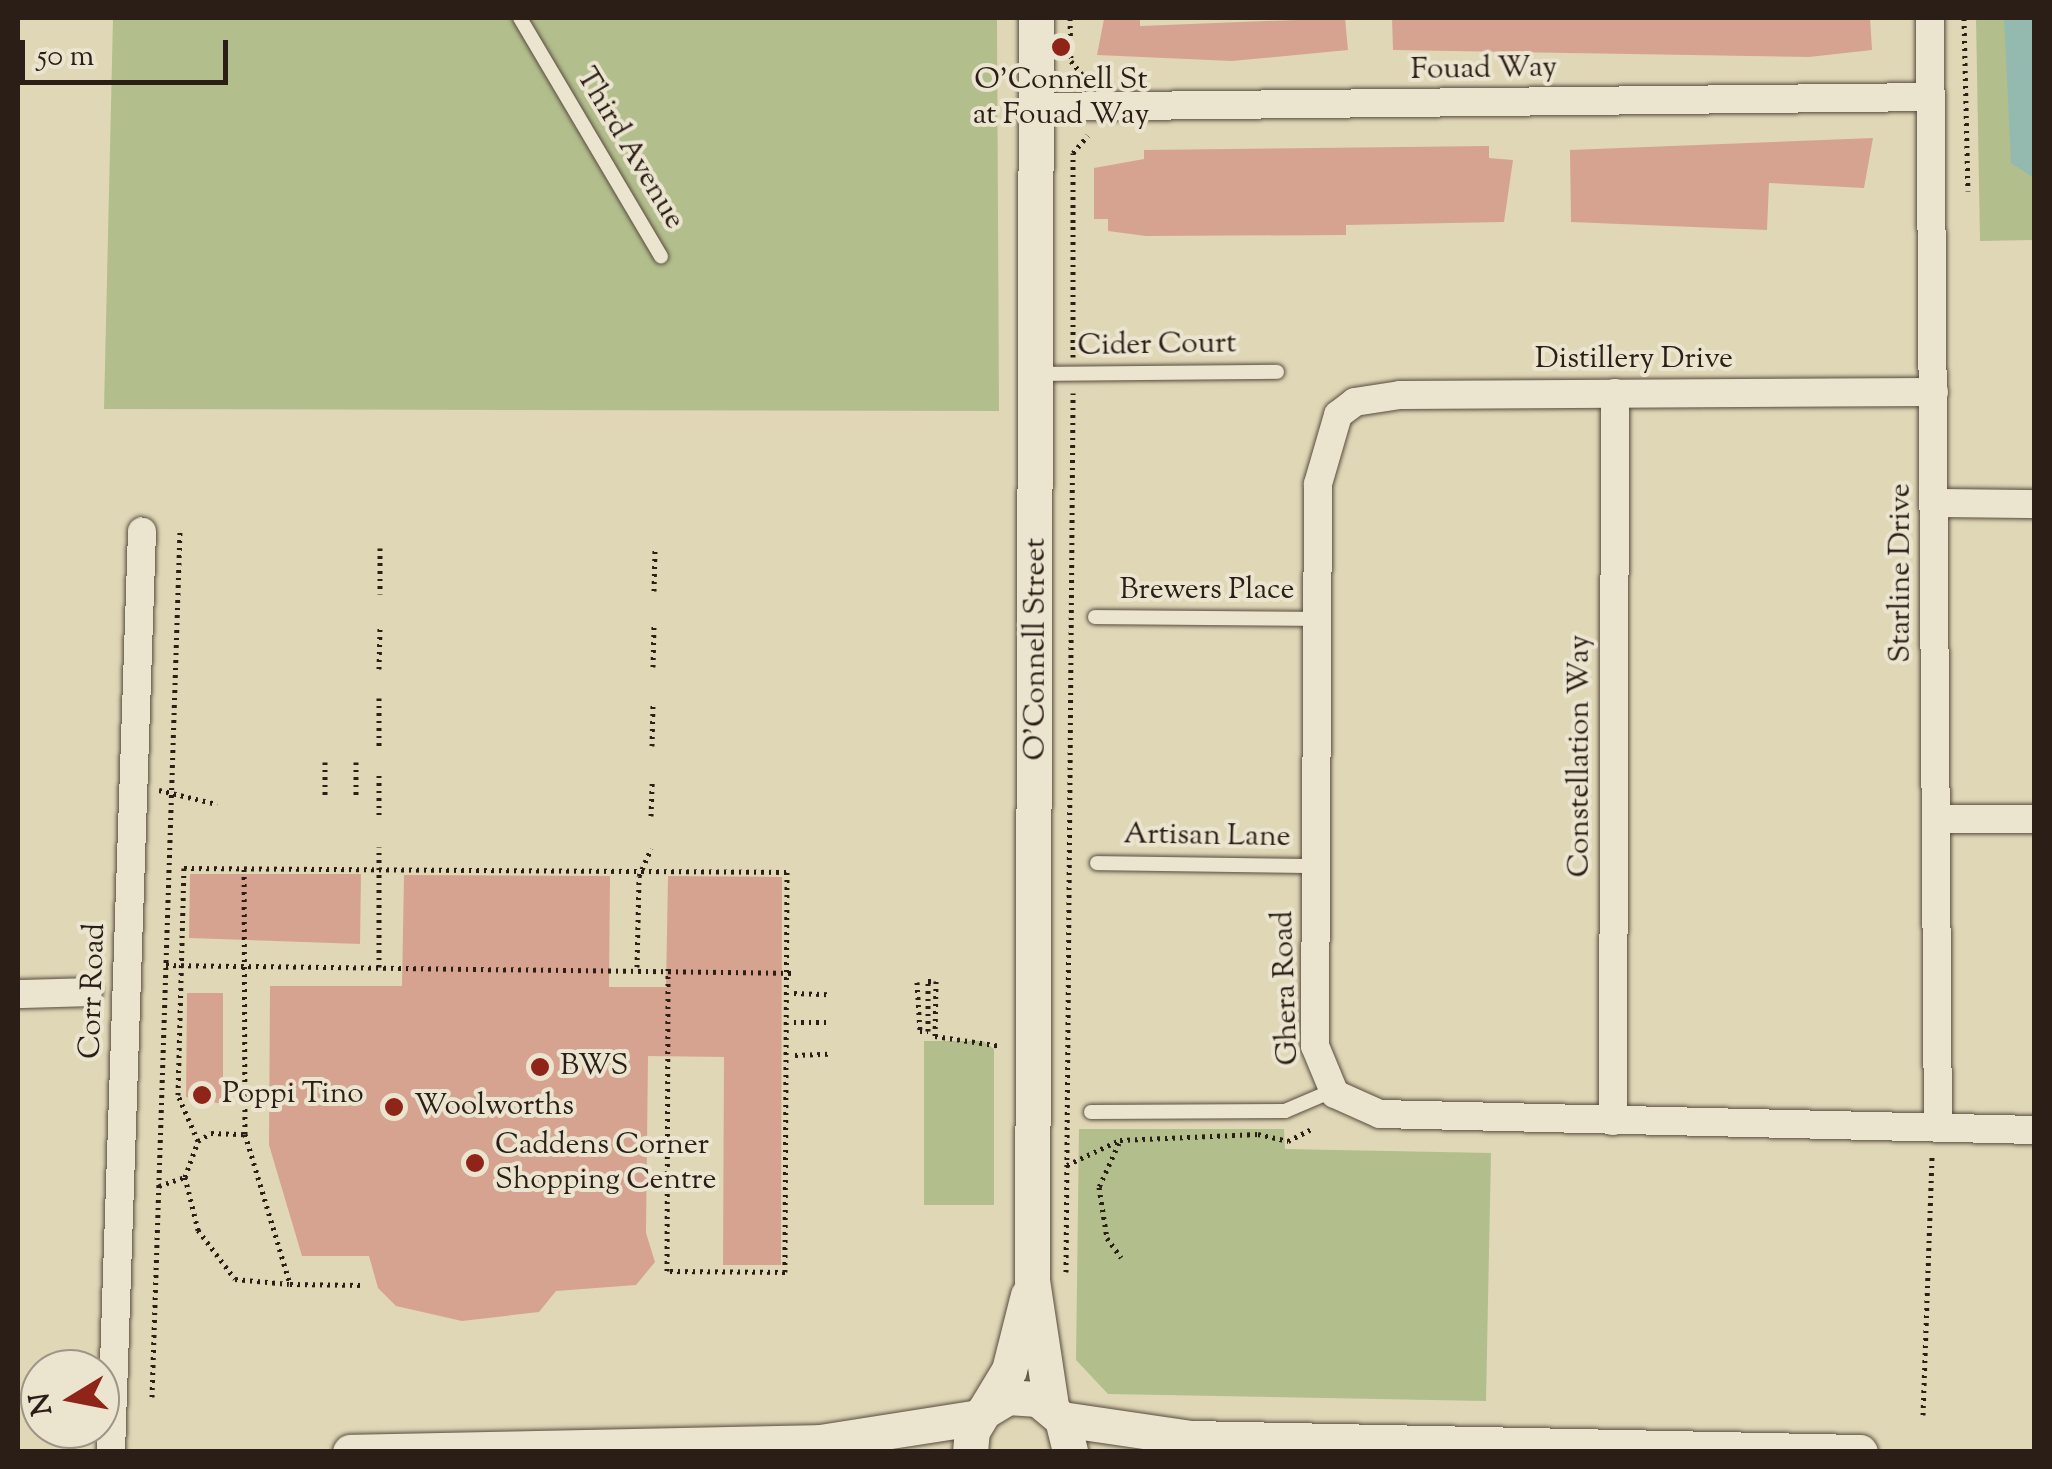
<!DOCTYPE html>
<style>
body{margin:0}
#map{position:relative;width:2052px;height:1469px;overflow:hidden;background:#e0d7b7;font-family:"Sorts Mill Goudy",serif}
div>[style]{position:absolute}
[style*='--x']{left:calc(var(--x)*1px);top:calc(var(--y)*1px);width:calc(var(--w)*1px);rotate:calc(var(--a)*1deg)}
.green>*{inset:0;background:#b3be8d}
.water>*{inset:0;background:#94baaf}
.building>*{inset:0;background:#d7a391}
.path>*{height:5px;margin-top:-2.5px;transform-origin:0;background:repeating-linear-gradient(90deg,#2b1e16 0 2.5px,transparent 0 7.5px)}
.roads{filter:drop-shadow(0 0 2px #584c3e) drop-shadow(0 0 2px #584c3e)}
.service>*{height:14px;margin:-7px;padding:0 7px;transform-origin:7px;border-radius:7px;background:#ebe5d0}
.minor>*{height:28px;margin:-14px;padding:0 14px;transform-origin:14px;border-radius:14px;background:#ebe5d0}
.tertiary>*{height:35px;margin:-17.5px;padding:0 17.5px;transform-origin:17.5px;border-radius:17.5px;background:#ebe5d0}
.dots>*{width:28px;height:28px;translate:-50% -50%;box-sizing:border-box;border:5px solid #ebe5d0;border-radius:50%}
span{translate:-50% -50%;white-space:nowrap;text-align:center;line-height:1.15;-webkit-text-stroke:8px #ebe5d0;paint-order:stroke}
.street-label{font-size:30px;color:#2b1e16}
.poi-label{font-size:30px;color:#2b1e16}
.left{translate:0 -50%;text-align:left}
.frame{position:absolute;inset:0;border:20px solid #2b1e16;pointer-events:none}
.north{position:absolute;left:20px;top:1349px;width:100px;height:100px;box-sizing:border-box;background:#ebe5d0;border:2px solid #9e9586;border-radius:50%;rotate:260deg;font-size:28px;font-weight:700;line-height:40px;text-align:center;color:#2b1e16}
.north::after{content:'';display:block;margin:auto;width:35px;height:45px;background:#8f2418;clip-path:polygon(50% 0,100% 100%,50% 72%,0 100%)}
.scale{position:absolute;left:20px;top:40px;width:208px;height:45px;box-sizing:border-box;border:5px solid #2b1e16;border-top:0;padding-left:12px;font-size:30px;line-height:35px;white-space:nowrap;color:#2b1e16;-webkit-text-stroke:8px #ebe5d0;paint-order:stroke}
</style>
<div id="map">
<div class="green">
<div style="clip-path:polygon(113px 18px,997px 18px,999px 411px,104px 409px)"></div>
<div style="clip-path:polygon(1976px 18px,2034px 18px,2034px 240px,1980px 241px)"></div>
<div style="clip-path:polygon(924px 1041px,983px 1041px,994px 1049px,994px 1205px,924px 1205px)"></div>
<div style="clip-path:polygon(1079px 1129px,1284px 1129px,1285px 1149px,1491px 1153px,1486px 1401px,1108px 1394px,1076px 1360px)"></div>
</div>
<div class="water">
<div style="clip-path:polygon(2004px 18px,2034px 18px,2032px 177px,2011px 163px)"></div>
</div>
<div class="building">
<div style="clip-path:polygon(1140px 18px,1140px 26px,1345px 18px,1348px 50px,1232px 61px,1097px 55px,1104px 19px)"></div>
<div style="clip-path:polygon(1392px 18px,1870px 18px,1872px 50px,1809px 57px,1393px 50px)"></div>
<div style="clip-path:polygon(1873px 138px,1864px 188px,1769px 183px,1767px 230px,1571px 222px,1570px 150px)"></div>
<div style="clip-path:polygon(1489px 146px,1489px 158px,1513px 160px,1504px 222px,1346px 225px,1346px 235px,1146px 236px,1108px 231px,1108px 219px,1094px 219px,1094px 168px,1144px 159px,1144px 150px)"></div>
<div style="clip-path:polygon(190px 874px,361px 874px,360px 944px,189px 938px)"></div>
<div style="clip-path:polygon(404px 875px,610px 876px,609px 987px,666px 987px,668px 876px,782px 877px,781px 1265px,723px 1265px,724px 1057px,648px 1056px,646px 1233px,655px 1262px,636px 1285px,556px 1291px,539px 1312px,462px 1321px,396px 1306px,378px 1288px,369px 1256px,302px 1256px,269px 1145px,270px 986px,402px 986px)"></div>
<div style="clip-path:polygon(187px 993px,223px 993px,223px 1104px,186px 1097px)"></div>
</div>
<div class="path">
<div style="--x:1070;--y:18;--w:43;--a:88.7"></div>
<div style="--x:1071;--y:61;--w:23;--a:50"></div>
<div style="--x:1964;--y:18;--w:173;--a:88.7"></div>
<div style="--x:1073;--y:357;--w:204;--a:-90"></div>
<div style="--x:1073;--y:153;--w:23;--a:-50"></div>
<div style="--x:380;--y:548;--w:46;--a:90"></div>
<div style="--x:654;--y:591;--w:41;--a:-88.6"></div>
<div style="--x:653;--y:667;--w:41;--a:-88.6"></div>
<div style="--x:379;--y:669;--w:42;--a:-88.6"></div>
<div style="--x:379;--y:698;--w:50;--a:90"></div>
<div style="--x:652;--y:746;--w:41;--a:-88.6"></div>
<div style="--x:325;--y:762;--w:35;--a:90"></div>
<div style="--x:356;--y:762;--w:35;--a:90"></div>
<div style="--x:159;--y:790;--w:60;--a:13.6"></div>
<div style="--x:379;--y:815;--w:40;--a:-90"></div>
<div style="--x:651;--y:816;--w:36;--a:-88"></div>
<div style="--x:166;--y:965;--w:629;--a:0.73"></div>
<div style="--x:379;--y:967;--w:120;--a:-90"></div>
<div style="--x:637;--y:967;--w:91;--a:-88.7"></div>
<div style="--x:639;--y:876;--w:30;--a:-66"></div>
<div style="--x:917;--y:982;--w:49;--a:86.5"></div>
<div style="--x:920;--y:1031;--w:8;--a:0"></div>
<div style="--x:928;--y:1031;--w:50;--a:-90"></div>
<div style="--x:928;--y:981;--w:8;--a:0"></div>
<div style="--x:936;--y:981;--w:55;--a:91"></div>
<div style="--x:935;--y:1036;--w:67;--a:8.6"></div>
<div style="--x:794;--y:993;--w:34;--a:2"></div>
<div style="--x:794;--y:1022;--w:34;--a:0"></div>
<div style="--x:795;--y:1055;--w:33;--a:-2"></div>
<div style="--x:245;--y:1134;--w:157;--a:73.3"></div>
<div style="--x:290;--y:1284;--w:74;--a:0.8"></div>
<div style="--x:198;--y:1141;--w:50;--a:-113.5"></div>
<div style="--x:178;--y:1095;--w:227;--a:-88.5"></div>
<div style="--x:184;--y:868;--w:603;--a:0.38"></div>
<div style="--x:787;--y:872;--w:400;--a:90.3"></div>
<div style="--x:785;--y:1272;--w:118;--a:-179.5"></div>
<div style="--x:667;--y:1271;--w:305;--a:-89.8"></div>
<div style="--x:1119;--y:1143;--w:48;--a:114.4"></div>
<div style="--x:1099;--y:1187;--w:52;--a:81.1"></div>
<div style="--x:1107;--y:1238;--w:24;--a:54"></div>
<div style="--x:1067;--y:1165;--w:59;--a:-25.3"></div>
<div style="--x:1120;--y:1140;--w:138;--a:-2.5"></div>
<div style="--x:1258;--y:1134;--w:31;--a:13"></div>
<div style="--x:1288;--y:1141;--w:28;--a:-27"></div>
<div style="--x:185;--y:1177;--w:55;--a:76.2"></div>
<div style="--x:198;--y:1230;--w:61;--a:52.9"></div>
<div style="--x:235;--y:1279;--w:54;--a:5.3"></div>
<div style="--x:159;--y:1186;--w:28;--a:-19"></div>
<div style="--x:185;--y:1177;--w:38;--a:-70"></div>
<div style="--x:198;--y:1141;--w:15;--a:-32"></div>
<div style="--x:211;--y:1133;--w:34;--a:2"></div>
<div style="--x:245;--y:1134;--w:266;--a:-90.2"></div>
<div style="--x:1066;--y:1272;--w:879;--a:-89.54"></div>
<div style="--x:152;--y:1397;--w:865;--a:-88.15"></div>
<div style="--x:1923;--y:1415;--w:262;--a:-88"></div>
</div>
<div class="roads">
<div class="service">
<div style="--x:520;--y:18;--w:277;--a:59.4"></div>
<div style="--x:1038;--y:374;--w:239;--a:-0.5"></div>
<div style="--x:1095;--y:617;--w:223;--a:0.5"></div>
<div style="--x:1097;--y:863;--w:220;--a:0.8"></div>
<div style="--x:1091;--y:1112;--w:194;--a:-0.3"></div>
<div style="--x:1285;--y:1111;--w:51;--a:-23.1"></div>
</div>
<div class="minor">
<div style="--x:1930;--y:18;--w:1110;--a:89.59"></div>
<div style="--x:1038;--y:107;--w:893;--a:-0.64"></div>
<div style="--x:1934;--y:392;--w:534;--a:179.68"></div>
<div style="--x:1400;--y:395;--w:46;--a:171.2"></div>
<div style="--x:1355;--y:402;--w:21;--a:143"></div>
<div style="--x:1338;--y:415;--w:72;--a:106.2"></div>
<div style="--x:1318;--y:484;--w:562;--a:90.31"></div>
<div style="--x:1315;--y:1046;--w:52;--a:67.4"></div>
<div style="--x:1335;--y:1094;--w:49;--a:24"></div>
<div style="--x:1380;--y:1114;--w:654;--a:1.4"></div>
<div style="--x:1934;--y:503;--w:100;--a:0.6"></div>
<div style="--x:1936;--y:819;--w:98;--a:0"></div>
<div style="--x:18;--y:994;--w:70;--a:-1.6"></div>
<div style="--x:1613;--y:1121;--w:728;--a:-89.84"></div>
<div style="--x:111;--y:1452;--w:921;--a:-88.07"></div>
</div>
<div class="tertiary">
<div style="--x:1036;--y:18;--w:1262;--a:90.18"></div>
<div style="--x:1032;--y:1280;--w:127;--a:81.4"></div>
<div style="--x:983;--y:1412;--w:29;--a:-31"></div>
<div style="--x:1008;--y:1397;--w:30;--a:4"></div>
<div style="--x:1038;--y:1399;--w:31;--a:40"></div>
<div style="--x:1062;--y:1419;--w:34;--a:76"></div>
<div style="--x:1062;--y:1419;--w:130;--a:8.4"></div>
<div style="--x:1191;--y:1438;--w:669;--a:1.2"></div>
<div style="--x:350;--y:1452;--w:470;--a:-1.2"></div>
<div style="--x:820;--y:1442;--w:161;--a:-8.9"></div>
<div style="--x:970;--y:1452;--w:21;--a:-85"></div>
<div style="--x:972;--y:1431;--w:71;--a:-58.8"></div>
<div style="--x:1009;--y:1370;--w:77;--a:-75.8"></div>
</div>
</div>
<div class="dots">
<div style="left:1061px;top:47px;background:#8f2418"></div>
<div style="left:540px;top:1067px;background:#8f2418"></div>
<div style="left:202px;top:1095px;background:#8f2418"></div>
<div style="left:394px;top:1107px;background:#8f2418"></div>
<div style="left:475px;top:1163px;background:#8f2418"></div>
</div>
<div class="street-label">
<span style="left:1484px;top:70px;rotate:-1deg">Fouad Way</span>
<span style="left:629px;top:149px;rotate:59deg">Third Avenue</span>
<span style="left:1157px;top:346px;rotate:-1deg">Cider Court</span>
<span style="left:1634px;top:360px">Distillery Drive</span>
<span style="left:1902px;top:573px;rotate:-90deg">Starline Drive</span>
<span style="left:1207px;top:591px">Brewers Place</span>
<span style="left:1037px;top:649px;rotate:-90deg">O'Connell Street</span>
<span style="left:1581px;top:756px;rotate:-90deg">Constellation Way</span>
<span style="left:1207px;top:837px;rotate:1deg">Artisan Lane</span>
<span style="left:1287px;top:988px;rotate:-92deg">Ghera Road</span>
<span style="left:94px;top:991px;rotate:-88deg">Corr Road</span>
</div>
<div class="poi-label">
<span style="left:1061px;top:98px">O'Connell St<br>at Fouad Way</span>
<span class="left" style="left:560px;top:1067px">BWS</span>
<span class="left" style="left:222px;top:1095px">Poppi Tino</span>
<span class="left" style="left:414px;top:1107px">Woolworths</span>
<span class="left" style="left:495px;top:1163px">Caddens Corner<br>Shopping Centre</span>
</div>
<div class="frame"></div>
<div class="north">N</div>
<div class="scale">50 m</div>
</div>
